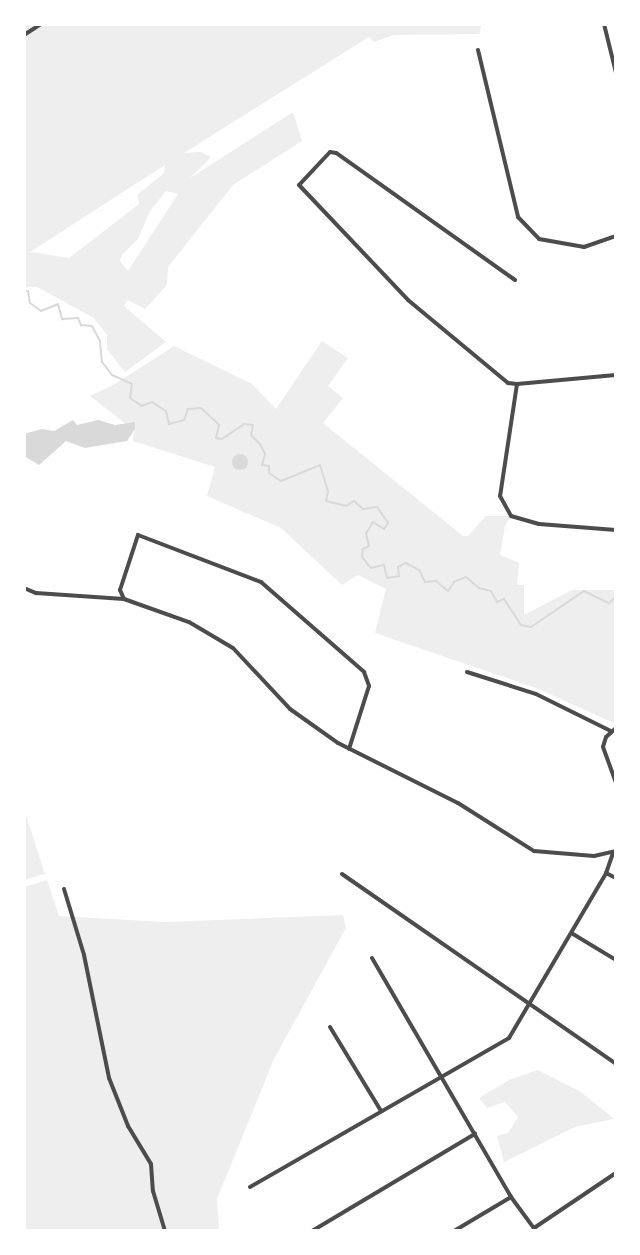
<!DOCTYPE html>
<style>
body{margin:0}
#map{position:relative;width:640px;height:1255px;overflow:hidden;background:#fff;font-family:Montserrat,sans-serif}
div>[style]{position:absolute}
[style*='--x']{left:calc(var(--x)*1px);top:calc(var(--y)*1px);width:calc(var(--w)*1px);rotate:calc(var(--a)*1deg)}
.green>*{inset:0;background:#eee}
.water>*{inset:0;background:#d9d9d9}
.round{border-radius:50%}
.stream>*{height:2px;margin:-1px;padding:0 1px;transform-origin:1px;border-radius:1px;background:#d9d9d9}
.minor>*{height:4px;margin:-2px;padding:0 2px;transform-origin:2px;border-radius:2px;background:#4c4c4c}
span{translate:-50% -50%;white-space:nowrap;text-align:center;line-height:1.15;-webkit-text-stroke:5px #fff;paint-order:stroke}
.frame{position:absolute;inset:0;border:26px solid #fff;pointer-events:none}
</style>
<div id="map">
<div class="green">
<div style="clip-path:polygon(evenodd,24px 24px,482px 24px,479px 34px,394px 35px,374px 42px,369px 37px,184px 153px,201px 152px,211px 157px,190px 178px,293px 112px,302px 141px,233px 185px,168px 267px,167px 285px,145px 309px,128px 300px,124px 306px,166px 342px,125px 372px,107px 349px,107px 335px,94px 318px,37px 287px,24px 287px,24px 24px,165px 165px,164px 173px,137px 195px,139px 204px,69px 258px,30px 252px,165px 165px,24px 24px,166px 191px,178px 194px,128px 271px,120px 261px,122px 255px,138px 239px,150px 211px,166px 191px)"></div>
<div style="clip-path:polygon(322px 341px,348px 358px,328px 386px,343px 398px,323px 423px,463px 536px,468px 536px,486px 516px,511px 516px,505px 526px,500px 555px,519px 563px,517px 585px,524px 585px,524px 615px,572px 590px,616px 590px,616px 724px,536px 688px,375px 633px,386px 589px,358px 575px,342px 585px,281px 528px,207px 496px,215px 467px,133px 441px,135px 422px,126px 424px,90px 396px,115px 384px,174px 346px,252px 384px,276px 409px)"></div>
<div style="clip-path:polygon(24px 809px,45px 874px,24px 880px)"></div>
<div style="clip-path:polygon(47px 880px,59px 916px,165px 922px,343px 915px,346px 928px,274px 1059px,217px 1199px,219px 1231px,24px 1231px,24px 887px)"></div>
<div style="clip-path:polygon(538px 1070px,581px 1092px,614px 1119px,575px 1127px,504px 1162px,497px 1136px,508px 1133px,518px 1117px,505px 1102px,487px 1108px,479px 1098px,511px 1079px)"></div>
</div>
<div class="water">
<div style="clip-path:polygon(73px 420px,77px 425px,98px 420px,115px 425px,135px 422px,135px 429px,127px 441px,85px 448px,66px 441px,39px 465px,24px 456px,24px 434px,42px 429px,54px 431px)"></div>
<div class="round" style="left:232px;top:454px;width:16px;height:16px"></div>
</div>
<div class="stream">
<div style="--x:24;--y:291;--w:4;--a:0"></div>
<div style="--x:28;--y:291;--w:12;--a:81"></div>
<div style="--x:30;--y:303;--w:14;--a:36"></div>
<div style="--x:41;--y:311;--w:18;--a:-22"></div>
<div style="--x:58;--y:304;--w:16;--a:75"></div>
<div style="--x:62;--y:319;--w:16;--a:-4"></div>
<div style="--x:78;--y:318;--w:8;--a:67"></div>
<div style="--x:81;--y:325;--w:11;--a:5"></div>
<div style="--x:92;--y:326;--w:17;--a:62"></div>
<div style="--x:100;--y:341;--w:21;--a:85"></div>
<div style="--x:102;--y:362;--w:16;--a:52"></div>
<div style="--x:112;--y:375;--w:22;--a:24"></div>
<div style="--x:132;--y:384;--w:14;--a:98"></div>
<div style="--x:130;--y:398;--w:14;--a:34"></div>
<div style="--x:142;--y:406;--w:11;--a:-22"></div>
<div style="--x:152;--y:402;--w:17;--a:33"></div>
<div style="--x:166;--y:411;--w:13;--a:77"></div>
<div style="--x:169;--y:424;--w:16;--a:-15"></div>
<div style="--x:184;--y:420;--w:12;--a:-70"></div>
<div style="--x:188;--y:409;--w:13;--a:-4"></div>
<div style="--x:201;--y:408;--w:25;--a:43"></div>
<div style="--x:219;--y:425;--w:13;--a:103"></div>
<div style="--x:216;--y:438;--w:6;--a:9"></div>
<div style="--x:222;--y:439;--w:27;--a:-34"></div>
<div style="--x:244;--y:424;--w:9;--a:6"></div>
<div style="--x:253;--y:425;--w:10;--a:101"></div>
<div style="--x:251;--y:435;--w:13;--a:45"></div>
<div style="--x:260;--y:444;--w:11;--a:63"></div>
<div style="--x:265;--y:454;--w:11;--a:105"></div>
<div style="--x:262;--y:465;--w:7;--a:8"></div>
<div style="--x:269;--y:466;--w:7;--a:90"></div>
<div style="--x:269;--y:473;--w:14;--a:34"></div>
<div style="--x:281;--y:481;--w:42;--a:-22.3"></div>
<div style="--x:320;--y:465;--w:27;--a:73"></div>
<div style="--x:328;--y:491;--w:10;--a:101"></div>
<div style="--x:326;--y:501;--w:21;--a:14"></div>
<div style="--x:346;--y:506;--w:9;--a:-32"></div>
<div style="--x:354;--y:501;--w:12;--a:42"></div>
<div style="--x:363;--y:509;--w:14;--a:-8"></div>
<div style="--x:377;--y:507;--w:19;--a:55"></div>
<div style="--x:388;--y:523;--w:7;--a:124"></div>
<div style="--x:384;--y:529;--w:13;--a:-148"></div>
<div style="--x:373;--y:522;--w:13;--a:122"></div>
<div style="--x:366;--y:533;--w:13;--a:77"></div>
<div style="--x:369;--y:546;--w:7;--a:153"></div>
<div style="--x:363;--y:549;--w:8;--a:97"></div>
<div style="--x:362;--y:557;--w:14;--a:51"></div>
<div style="--x:371;--y:568;--w:13;--a:-13"></div>
<div style="--x:384;--y:565;--w:13;--a:77"></div>
<div style="--x:387;--y:578;--w:12;--a:-9"></div>
<div style="--x:399;--y:576;--w:9;--a:-96"></div>
<div style="--x:398;--y:567;--w:9;--a:-27"></div>
<div style="--x:406;--y:563;--w:15;--a:28"></div>
<div style="--x:419;--y:570;--w:13;--a:63"></div>
<div style="--x:425;--y:582;--w:11;--a:-5"></div>
<div style="--x:436;--y:581;--w:16;--a:40"></div>
<div style="--x:448;--y:591;--w:11;--a:-56"></div>
<div style="--x:454;--y:582;--w:13;--a:-23"></div>
<div style="--x:466;--y:577;--w:17;--a:40"></div>
<div style="--x:479;--y:588;--w:12;--a:14"></div>
<div style="--x:491;--y:591;--w:13;--a:61"></div>
<div style="--x:497;--y:602;--w:8;--a:-23"></div>
<div style="--x:504;--y:599;--w:31;--a:57"></div>
<div style="--x:521;--y:625;--w:10;--a:11"></div>
<div style="--x:531;--y:627;--w:64;--a:-34.2"></div>
<div style="--x:584;--y:591;--w:28;--a:26"></div>
<div style="--x:609;--y:603;--w:9;--a:-41"></div>
</div>
<div class="minor">
<div style="--x:604;--y:24;--w:50;--a:76.2"></div>
<div style="--x:24;--y:35;--w:20;--a:-33"></div>
<div style="--x:478;--y:50;--w:172;--a:76.5"></div>
<div style="--x:518;--y:217;--w:30;--a:46"></div>
<div style="--x:539;--y:239;--w:46;--a:10.1"></div>
<div style="--x:584;--y:247;--w:34;--a:-19"></div>
<div style="--x:515;--y:280;--w:219;--a:-144.6"></div>
<div style="--x:336;--y:153;--w:6;--a:-171"></div>
<div style="--x:330;--y:152;--w:45;--a:133.2"></div>
<div style="--x:299;--y:185;--w:158;--a:46.5"></div>
<div style="--x:408;--y:300;--w:130;--a:39.7"></div>
<div style="--x:508;--y:383;--w:9;--a:6"></div>
<div style="--x:517;--y:384;--w:113;--a:98.6"></div>
<div style="--x:500;--y:496;--w:23;--a:61"></div>
<div style="--x:511;--y:516;--w:29;--a:16"></div>
<div style="--x:539;--y:524;--w:77;--a:4.5"></div>
<div style="--x:517;--y:384;--w:99;--a:-5.2"></div>
<div style="--x:24;--y:588;--w:13;--a:23"></div>
<div style="--x:36;--y:593;--w:88;--a:3.9"></div>
<div style="--x:124;--y:599;--w:69;--a:19.5"></div>
<div style="--x:189;--y:622;--w:51;--a:30.6"></div>
<div style="--x:233;--y:648;--w:83;--a:46.9"></div>
<div style="--x:290;--y:709;--w:59;--a:35.3"></div>
<div style="--x:338;--y:743;--w:134;--a:26.6"></div>
<div style="--x:458;--y:803;--w:90;--a:32.3"></div>
<div style="--x:534;--y:851;--w:60;--a:4.8"></div>
<div style="--x:594;--y:856;--w:23;--a:-13"></div>
<div style="--x:124;--y:599;--w:10;--a:-114"></div>
<div style="--x:120;--y:590;--w:58;--a:-71.9"></div>
<div style="--x:138;--y:535;--w:132;--a:20.9"></div>
<div style="--x:261;--y:582;--w:137;--a:41.1"></div>
<div style="--x:364;--y:672;--w:15;--a:70"></div>
<div style="--x:369;--y:686;--w:66;--a:107.6"></div>
<div style="--x:467;--y:672;--w:72;--a:17.7"></div>
<div style="--x:536;--y:694;--w:84;--a:26.3"></div>
<div style="--x:616;--y:728;--w:13;--a:138"></div>
<div style="--x:606;--y:737;--w:10;--a:107"></div>
<div style="--x:603;--y:747;--w:38;--a:70"></div>
<div style="--x:613;--y:853;--w:21;--a:109"></div>
<div style="--x:606;--y:873;--w:11;--a:27"></div>
<div style="--x:342;--y:874;--w:333;--a:34.7"></div>
<div style="--x:64;--y:889;--w:69;--a:73.1"></div>
<div style="--x:84;--y:955;--w:126;--a:78.5"></div>
<div style="--x:109;--y:1078;--w:52;--a:68.4"></div>
<div style="--x:128;--y:1126;--w:44;--a:58.8"></div>
<div style="--x:151;--y:1164;--w:27;--a:86"></div>
<div style="--x:153;--y:1191;--w:42;--a:73.3"></div>
<div style="--x:573;--y:934;--w:50;--a:31.2"></div>
<div style="--x:372;--y:958;--w:276;--a:59.8"></div>
<div style="--x:511;--y:1197;--w:42;--a:53.7"></div>
<div style="--x:330;--y:1027;--w:98;--a:58.7"></div>
<div style="--x:250;--y:1187;--w:299;--a:-29.9"></div>
<div style="--x:509;--y:1038;--w:191;--a:-59.5"></div>
<div style="--x:534;--y:1228;--w:99;--a:-33.9"></div>
<div style="--x:312;--y:1231;--w:190;--a:-30.8"></div>
<div style="--x:454;--y:1231;--w:66;--a:-30.8"></div>
</div>
<div class="frame"></div>
</div>
